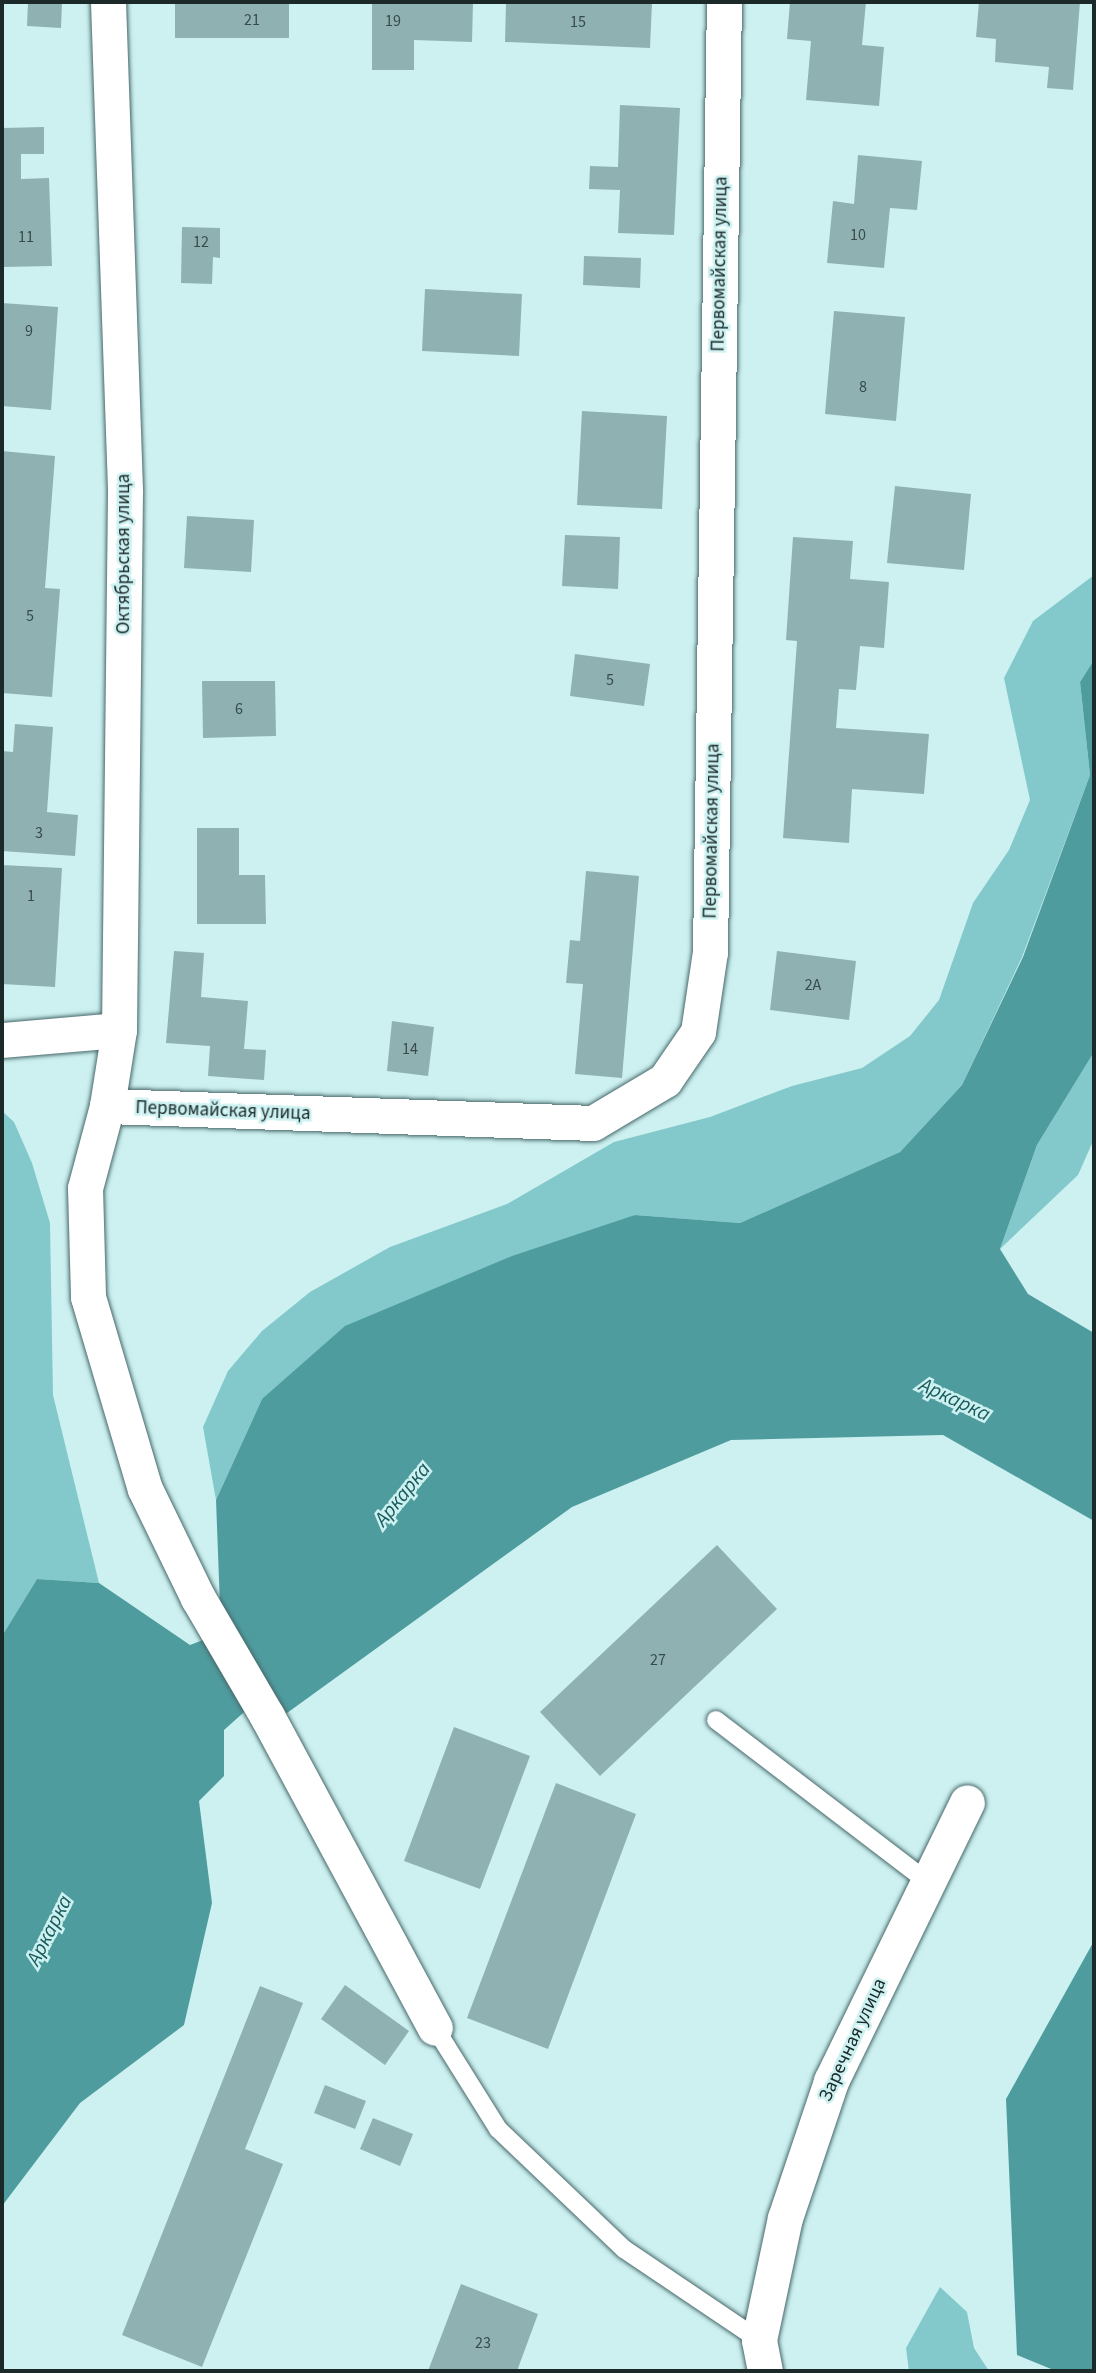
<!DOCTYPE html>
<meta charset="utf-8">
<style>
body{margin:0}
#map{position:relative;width:1096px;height:2373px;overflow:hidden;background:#cdf1f1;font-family:"Source Sans 3",sans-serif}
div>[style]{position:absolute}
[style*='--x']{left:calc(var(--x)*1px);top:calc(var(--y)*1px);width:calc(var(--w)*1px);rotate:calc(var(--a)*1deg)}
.green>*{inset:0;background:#83c9cb}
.water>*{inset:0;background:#4f9c9f}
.building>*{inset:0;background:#8fb1b2}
.roads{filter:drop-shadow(0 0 2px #486869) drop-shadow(0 0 2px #486869)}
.lane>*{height:18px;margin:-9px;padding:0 9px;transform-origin:9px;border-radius:9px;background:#fff}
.street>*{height:35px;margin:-17.5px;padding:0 17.5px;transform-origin:17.5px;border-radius:17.5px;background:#fff}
span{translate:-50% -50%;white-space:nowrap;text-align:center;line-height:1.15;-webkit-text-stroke:5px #cdf1f1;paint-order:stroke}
.number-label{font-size:16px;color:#384b4b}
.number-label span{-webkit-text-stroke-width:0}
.street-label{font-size:19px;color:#1b2929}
.water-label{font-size:21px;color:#195a5c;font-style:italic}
.frame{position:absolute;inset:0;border:4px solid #1b2929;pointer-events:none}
</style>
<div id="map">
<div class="green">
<div style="clip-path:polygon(1094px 575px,1094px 660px,1080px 682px,1090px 775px,1022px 957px,962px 1085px,900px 1152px,740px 1223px,635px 1215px,262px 1399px,216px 1500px,203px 1427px,228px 1371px,262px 1331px,310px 1292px,390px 1247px,507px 1204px,614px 1142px,710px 1117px,792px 1086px,862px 1068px,910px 1036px,939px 1000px,973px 903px,1009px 850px,1030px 800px,1004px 678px,1033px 621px)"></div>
<div style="clip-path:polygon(1094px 1052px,1094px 1139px,1078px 1175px,1000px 1249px,1037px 1145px)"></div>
<div style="clip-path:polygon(2px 1111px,14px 1122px,32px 1163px,50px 1223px,53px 1395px,99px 1583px,37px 1579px,2px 1636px)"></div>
<div style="clip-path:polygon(940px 2287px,967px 2312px,974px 2348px,989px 2371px,909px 2371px,906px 2348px)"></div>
</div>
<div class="water">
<div style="clip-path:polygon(1094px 660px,1094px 1052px,1037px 1145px,1000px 1249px,1028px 1294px,1094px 1333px,1094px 1521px,943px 1435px,731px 1440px,572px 1507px,287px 1713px,260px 1698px,224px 1730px,224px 1776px,199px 1801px,212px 1903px,184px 2025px,80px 2103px,2px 2206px,2px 1636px,37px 1579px,99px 1583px,190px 1645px,221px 1633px,216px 1500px,262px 1399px,345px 1326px,512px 1256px,635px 1215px,740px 1223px,900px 1152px,962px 1085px,1023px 957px,1090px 775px,1080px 682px)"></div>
<div style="clip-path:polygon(1094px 1941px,1094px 2371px,1056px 2371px,1017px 2355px,1006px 2099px)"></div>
</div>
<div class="building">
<div style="clip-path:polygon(28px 2px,62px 2px,61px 28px,27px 26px)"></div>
<div style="clip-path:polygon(175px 2px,289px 2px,289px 38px,175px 38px)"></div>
<div style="clip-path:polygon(372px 2px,473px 2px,472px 42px,414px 40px,414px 70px,372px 70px)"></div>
<div style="clip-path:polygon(506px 2px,652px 2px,650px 48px,505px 42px)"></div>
<div style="clip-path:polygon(790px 2px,866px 2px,862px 45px,884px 47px,879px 106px,806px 100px,811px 41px,787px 39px)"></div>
<div style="clip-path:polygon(979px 2px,1080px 2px,1073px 90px,1047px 88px,1049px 67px,995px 62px,996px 39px,976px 37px)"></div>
<div style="clip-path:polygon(620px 105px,680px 108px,674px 235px,618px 233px,620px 190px,589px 189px,590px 166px,618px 167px)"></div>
<div style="clip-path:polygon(44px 127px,44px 154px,21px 154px,21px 179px,49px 178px,52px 266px,2px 267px,2px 128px)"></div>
<div style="clip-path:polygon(858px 155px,922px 161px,917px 210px,890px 208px,884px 268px,827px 263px,833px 201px,854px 204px)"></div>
<div style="clip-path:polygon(182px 227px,220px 228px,220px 258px,213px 257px,212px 284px,181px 283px)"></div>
<div style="clip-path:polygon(584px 256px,641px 258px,640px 288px,583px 285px)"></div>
<div style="clip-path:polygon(425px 289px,522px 294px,519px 356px,422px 351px)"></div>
<div style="clip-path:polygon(2px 303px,58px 307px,51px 410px,2px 406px)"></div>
<div style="clip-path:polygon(834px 311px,905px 317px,896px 421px,825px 414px)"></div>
<div style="clip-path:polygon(582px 411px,667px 416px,662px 509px,577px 505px)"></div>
<div style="clip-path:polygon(2px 451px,55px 456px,45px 588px,60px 589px,52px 697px,2px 693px)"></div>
<div style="clip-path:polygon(895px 486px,971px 494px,964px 570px,887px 563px)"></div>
<div style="clip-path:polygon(187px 516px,254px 520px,251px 572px,184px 568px)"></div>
<div style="clip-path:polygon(565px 535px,620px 537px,618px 589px,562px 586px)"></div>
<div style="clip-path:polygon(793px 537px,853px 541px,850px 579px,889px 582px,884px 648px,860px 646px,856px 690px,839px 689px,836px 728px,929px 734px,924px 794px,852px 789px,849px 843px,783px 838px,797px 641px,786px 640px)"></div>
<div style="clip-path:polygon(575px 654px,650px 664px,644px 706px,570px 696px)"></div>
<div style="clip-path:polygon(202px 681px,275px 681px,276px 736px,203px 738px)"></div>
<div style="clip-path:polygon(15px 724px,53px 727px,47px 812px,78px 815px,75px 856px,2px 851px,2px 751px,13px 752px)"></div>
<div style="clip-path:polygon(197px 828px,239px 828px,239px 875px,265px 875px,266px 924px,197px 924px)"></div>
<div style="clip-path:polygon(2px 865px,62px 868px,55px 987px,2px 984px)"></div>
<div style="clip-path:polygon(586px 871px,639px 876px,622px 1078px,575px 1074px,583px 984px,566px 983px,570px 940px,580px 941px)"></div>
<div style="clip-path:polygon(174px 951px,204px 953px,201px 997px,248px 1001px,244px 1049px,266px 1050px,264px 1080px,208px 1076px,210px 1046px,166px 1043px)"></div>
<div style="clip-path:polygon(777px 951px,856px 961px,849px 1020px,770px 1010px)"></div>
<div style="clip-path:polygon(392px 1021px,434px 1027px,428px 1076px,387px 1071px)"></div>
<div style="clip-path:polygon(717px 1545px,777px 1609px,600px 1776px,540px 1712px)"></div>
<div style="clip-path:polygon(454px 1727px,530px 1756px,480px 1889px,404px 1861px)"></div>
<div style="clip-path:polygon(556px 1783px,636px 1814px,548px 2049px,467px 2018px)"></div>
<div style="clip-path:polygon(345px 1985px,409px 2031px,385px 2065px,321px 2019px)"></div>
<div style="clip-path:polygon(260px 1986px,303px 2003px,245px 2149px,283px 2164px,202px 2367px,122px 2335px)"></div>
<div style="clip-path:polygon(325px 2085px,366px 2101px,355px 2129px,314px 2113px)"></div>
<div style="clip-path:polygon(373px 2118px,413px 2134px,400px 2166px,360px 2149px)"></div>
<div style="clip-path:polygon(461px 2284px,538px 2314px,517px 2371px,428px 2371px)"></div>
</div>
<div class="roads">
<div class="lane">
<div style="--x:716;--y:1720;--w:267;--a:37.4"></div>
<div style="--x:435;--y:2028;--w:119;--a:58"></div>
<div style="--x:498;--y:2129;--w:174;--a:43.6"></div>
<div style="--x:624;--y:2249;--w:163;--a:34"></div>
</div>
<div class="street">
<div style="--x:108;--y:2;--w:490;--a:88"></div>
<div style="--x:125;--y:492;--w:538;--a:90.64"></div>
<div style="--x:119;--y:1030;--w:77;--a:99"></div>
<div style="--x:107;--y:1106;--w:85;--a:105"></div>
<div style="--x:85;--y:1188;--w:109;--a:88.4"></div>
<div style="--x:88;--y:1297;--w:200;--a:73.5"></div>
<div style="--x:145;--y:1489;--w:121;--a:64.1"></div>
<div style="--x:198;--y:1598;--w:137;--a:59.7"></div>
<div style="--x:267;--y:1716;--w:354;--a:61.7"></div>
<div style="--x:2;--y:1040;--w:117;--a:-4.9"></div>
<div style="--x:107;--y:1106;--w:486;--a:2"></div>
<div style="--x:593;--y:1123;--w:84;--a:-30.8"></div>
<div style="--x:665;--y:1080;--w:58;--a:-55.5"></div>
<div style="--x:698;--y:1032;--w:81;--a:-81.5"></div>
<div style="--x:710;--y:952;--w:950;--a:-89.16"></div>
<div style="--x:765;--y:2371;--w:32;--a:-101"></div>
<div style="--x:759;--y:2340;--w:125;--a:-78"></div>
<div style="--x:785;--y:2218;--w:145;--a:-71.4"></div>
<div style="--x:831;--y:2081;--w:310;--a:-64"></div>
</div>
</div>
<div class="number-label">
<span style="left:252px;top:20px">21</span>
<span style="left:393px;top:21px">19</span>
<span style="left:578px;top:22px">15</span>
<span style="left:858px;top:235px">10</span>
<span style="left:26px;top:237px">11</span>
<span style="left:201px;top:242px">12</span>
<span style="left:29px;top:331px">9</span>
<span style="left:863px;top:387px">8</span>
<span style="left:30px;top:616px">5</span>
<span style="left:610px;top:680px">5</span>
<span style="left:239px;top:709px">6</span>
<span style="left:39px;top:833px">3</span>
<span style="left:31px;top:896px">1</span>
<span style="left:813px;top:985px">2А</span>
<span style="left:410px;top:1049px">14</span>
<span style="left:658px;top:1660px">27</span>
<span style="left:483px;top:2343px">23</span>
</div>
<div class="street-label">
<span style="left:720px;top:264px;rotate:-89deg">Первомайская улица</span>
<span style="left:124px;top:554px;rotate:-90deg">Октябрьская улица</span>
<span style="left:712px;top:831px;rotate:-89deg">Первомайская улица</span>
<span style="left:223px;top:1111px;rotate:2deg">Первомайская улица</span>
<span style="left:853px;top:2040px;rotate:-65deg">Заречная улица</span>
</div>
<div class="water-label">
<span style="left:955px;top:1399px;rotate:25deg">Аркарка</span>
<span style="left:402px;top:1494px;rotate:-51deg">Аркарка</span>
<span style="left:49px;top:1930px;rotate:-63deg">Аркарка</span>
</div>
<div class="frame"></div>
</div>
